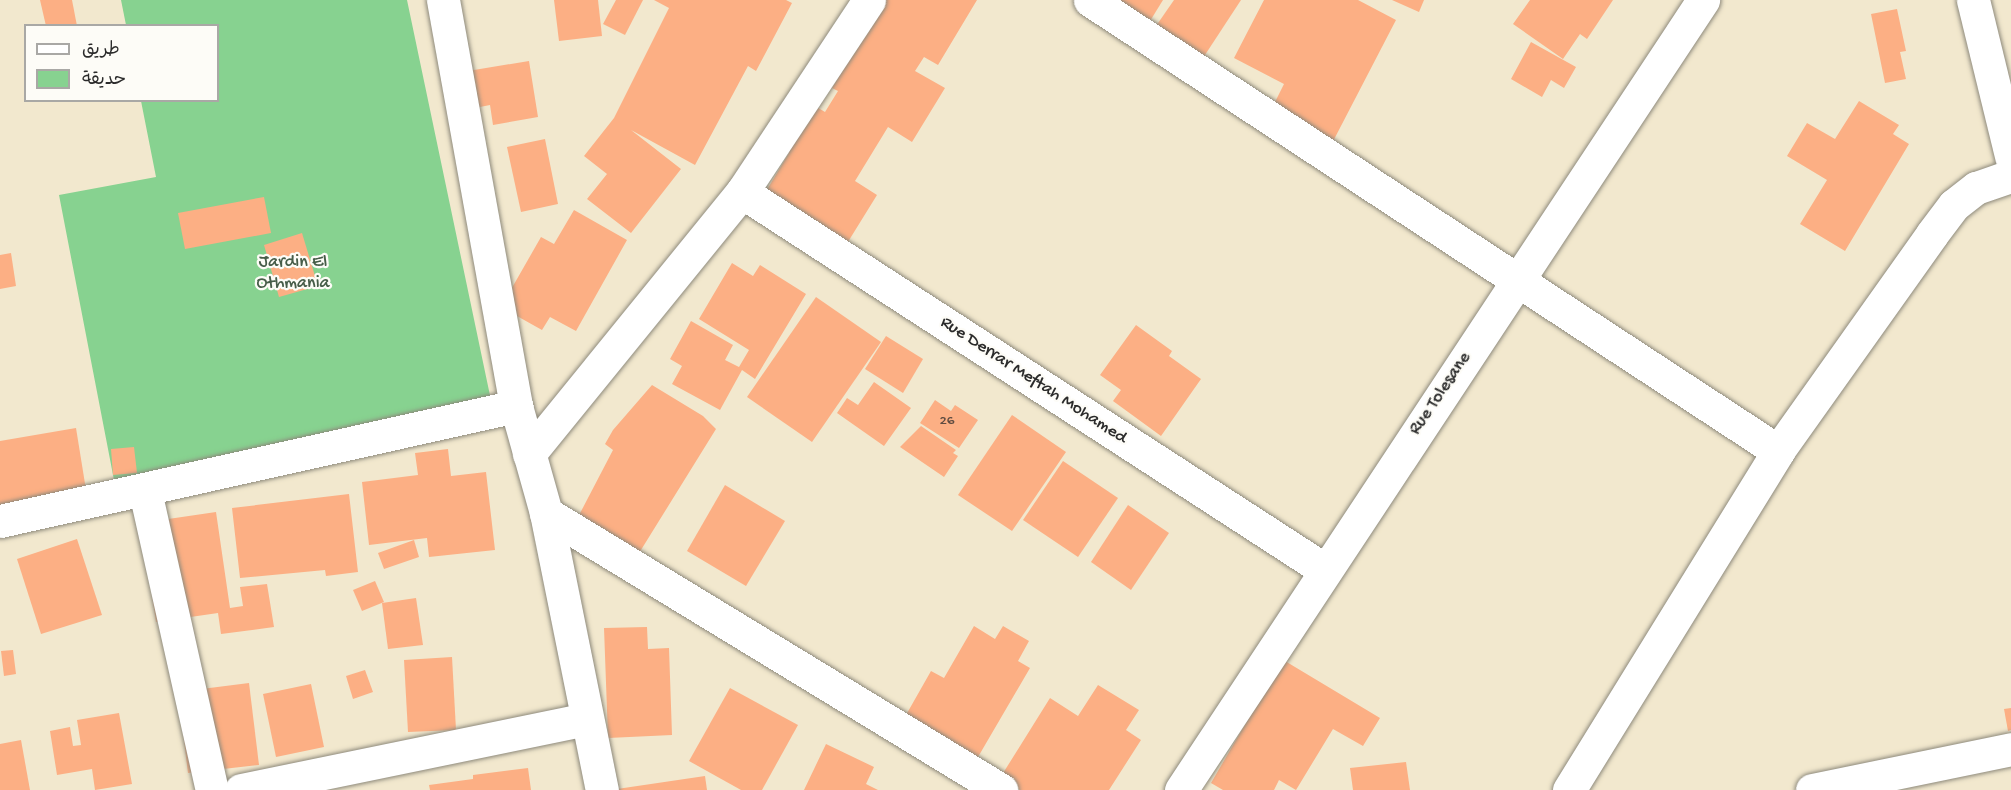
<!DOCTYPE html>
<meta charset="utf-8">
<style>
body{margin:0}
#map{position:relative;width:2011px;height:790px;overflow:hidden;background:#f2e8ce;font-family:"Gochi Hand","Playpen Sans Arabic",sans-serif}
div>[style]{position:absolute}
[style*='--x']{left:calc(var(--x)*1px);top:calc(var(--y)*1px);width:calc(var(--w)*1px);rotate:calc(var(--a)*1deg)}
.green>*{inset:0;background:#87d290}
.building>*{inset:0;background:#fcaf84}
.roads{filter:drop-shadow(0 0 2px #8e8a7c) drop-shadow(0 0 2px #8e8a7c)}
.minor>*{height:33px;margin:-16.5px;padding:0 16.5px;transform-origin:16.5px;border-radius:16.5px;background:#fff}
.major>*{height:33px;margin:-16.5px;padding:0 16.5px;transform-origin:16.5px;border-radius:16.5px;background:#fff}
span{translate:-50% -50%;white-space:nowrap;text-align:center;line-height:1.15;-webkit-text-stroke:4.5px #fdfcf7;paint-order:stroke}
.number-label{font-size:15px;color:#5f4c41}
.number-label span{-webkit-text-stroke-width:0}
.park-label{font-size:18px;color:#475d49}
.street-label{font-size:18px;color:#2b2b2b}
.legend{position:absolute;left:24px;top:24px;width:195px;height:78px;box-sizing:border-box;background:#fdfcf7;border:2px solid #a9a8a5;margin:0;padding:8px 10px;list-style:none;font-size:18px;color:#2b2b2b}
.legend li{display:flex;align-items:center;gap:12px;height:30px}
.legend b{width:30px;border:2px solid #a9a8a5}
</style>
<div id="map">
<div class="green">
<div style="clip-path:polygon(121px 0,407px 0,492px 405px,114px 480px,59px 195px,156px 177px,141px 101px,218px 100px,218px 26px,126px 25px)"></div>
</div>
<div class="building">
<div style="clip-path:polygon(40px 0,72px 0,77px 26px,46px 26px)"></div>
<div style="clip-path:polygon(554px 0,598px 0,602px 36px,559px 41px)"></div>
<div style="clip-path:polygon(616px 0,643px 0,625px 35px,603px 24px)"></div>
<div style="clip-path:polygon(654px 0,786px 0,792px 3px,756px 71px,748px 66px,695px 165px,631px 130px,681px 169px,631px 233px,587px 199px,607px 174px,584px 156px,614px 118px,669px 8px)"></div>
<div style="clip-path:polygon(885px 0,977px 0,938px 65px,924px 57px,915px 71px,945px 88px,912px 142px,888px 127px,855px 181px,877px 195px,838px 258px,756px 208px,789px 153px,780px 148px,808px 102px,825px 112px,838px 91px,832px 88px)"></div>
<div style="clip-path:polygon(1093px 0,1163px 0,1142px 34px)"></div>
<div style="clip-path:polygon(1174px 0,1241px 0,1203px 58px,1156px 26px)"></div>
<div style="clip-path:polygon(1264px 0,1358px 0,1396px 20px,1328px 151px,1266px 120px,1284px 84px,1234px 58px)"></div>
<div style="clip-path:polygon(1392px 0,1424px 0,1419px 12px)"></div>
<div style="clip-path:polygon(1530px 0,1613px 0,1587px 39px,1580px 34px,1563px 59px,1513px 24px)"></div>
<div style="clip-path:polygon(1897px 9px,1906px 51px,1900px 52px,1906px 79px,1885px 83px,1871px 14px)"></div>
<div style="clip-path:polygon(1531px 42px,1576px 67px,1564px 88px,1551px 80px,1542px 97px,1511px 79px)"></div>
<div style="clip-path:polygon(529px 61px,538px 117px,493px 125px,490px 105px,475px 108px,468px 71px)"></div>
<div style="clip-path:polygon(1859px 101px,1899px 125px,1893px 134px,1909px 144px,1845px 251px,1800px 224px,1827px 180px,1787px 156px,1807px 123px,1835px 139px)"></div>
<div style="clip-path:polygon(545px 139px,558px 204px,521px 212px,507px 147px)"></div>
<div style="clip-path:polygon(264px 197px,271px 233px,185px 249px,178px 213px)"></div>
<div style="clip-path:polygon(574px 210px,627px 240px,576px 331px,550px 317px,542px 330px,501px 307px,541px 237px,554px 244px)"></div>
<div style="clip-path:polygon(302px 233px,318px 286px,279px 297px,264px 245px)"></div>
<div style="clip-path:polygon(11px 253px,16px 286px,0 289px,0 255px)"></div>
<div style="clip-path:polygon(732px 263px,753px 276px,760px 265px,806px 294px,755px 379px,742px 370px,720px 410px,672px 384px,682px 366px,670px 359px,691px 321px,733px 345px,725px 360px,739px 367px,749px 350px,699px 319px)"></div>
<div style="clip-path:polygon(816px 297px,881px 342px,812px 442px,747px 397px)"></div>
<div style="clip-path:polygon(1136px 325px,1172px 351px,1169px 356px,1201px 379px,1161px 436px,1113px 401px,1121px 390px,1100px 375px)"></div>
<div style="clip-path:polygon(886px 336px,923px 359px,903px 393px,865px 369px)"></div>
<div style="clip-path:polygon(874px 382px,911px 408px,884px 446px,837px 413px,847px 398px,858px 405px)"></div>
<div style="clip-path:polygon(652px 385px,703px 416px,716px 429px,636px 558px,576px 521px,613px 450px,605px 444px,613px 430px)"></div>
<div style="clip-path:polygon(935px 400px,951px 411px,955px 405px,978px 420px,959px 448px,920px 423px)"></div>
<div style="clip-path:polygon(1012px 415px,1066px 452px,1012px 531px,958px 495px)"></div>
<div style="clip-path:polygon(921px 426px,956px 450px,953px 453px,958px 456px,944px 477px,900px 447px)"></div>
<div style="clip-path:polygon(76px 428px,87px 496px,0 510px,0 441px)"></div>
<div style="clip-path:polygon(134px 447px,137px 473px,113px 475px,111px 449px)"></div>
<div style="clip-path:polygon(448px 449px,451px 476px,486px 472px,495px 550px,429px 557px,427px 538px,369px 545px,362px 482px,418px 475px,415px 453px)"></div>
<div style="clip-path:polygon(1063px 461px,1118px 498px,1078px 557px,1023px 520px)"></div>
<div style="clip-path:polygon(725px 485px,785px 521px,746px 586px,687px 551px)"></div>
<div style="clip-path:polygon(349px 494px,358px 572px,326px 576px,325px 570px,240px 578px,232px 508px)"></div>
<div style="clip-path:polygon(1128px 505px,1169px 533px,1131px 590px,1091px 562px)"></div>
<div style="clip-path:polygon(216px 512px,230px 608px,243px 606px,240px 587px,267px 584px,274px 627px,221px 634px,218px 613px,156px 622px,141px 523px)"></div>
<div style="clip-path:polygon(77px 539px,102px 615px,41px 634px,17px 559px)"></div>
<div style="clip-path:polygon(414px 540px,419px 557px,384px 569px,378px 553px)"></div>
<div style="clip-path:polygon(375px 581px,384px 602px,362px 611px,353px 590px)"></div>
<div style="clip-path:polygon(416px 598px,423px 645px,388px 649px,382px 603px)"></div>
<div style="clip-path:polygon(974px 626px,995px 639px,1003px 626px,1029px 641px,1018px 661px,1030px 668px,978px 757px,906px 715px,931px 671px,944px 678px)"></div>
<div style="clip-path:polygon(647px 627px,648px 649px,669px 648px,672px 735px,608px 738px,604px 628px)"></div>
<div style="clip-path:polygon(13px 650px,16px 674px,4px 676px,1px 651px)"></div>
<div style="clip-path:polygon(1275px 655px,1380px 718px,1363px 746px,1333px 729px,1296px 790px,1279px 780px,1274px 790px,1223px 790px,1211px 783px,1250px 716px,1242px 711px)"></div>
<div style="clip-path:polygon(452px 657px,456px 730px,408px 732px,404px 660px)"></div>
<div style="clip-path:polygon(365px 670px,373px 692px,353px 699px,346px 676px)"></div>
<div style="clip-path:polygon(249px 683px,259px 765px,188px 773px,178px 692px)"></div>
<div style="clip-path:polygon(311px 684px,324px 747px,276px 757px,263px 694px)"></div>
<div style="clip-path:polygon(1098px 685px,1139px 710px,1126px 730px,1141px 740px,1109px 790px,1020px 790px,1000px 778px,1050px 698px,1078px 716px)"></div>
<div style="clip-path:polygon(730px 688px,798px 725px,762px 790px,741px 790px,689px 761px)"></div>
<div style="clip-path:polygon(2011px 708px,2011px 730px,2008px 731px,2004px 709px)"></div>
<div style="clip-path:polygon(119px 713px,132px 784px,95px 790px,92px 769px,57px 775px,50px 731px,70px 727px,73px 746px,81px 745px,77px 720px)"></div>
<div style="clip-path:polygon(21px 740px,30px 790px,0 790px,0 744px)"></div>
<div style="clip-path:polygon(826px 744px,874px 767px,866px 784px,878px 790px,804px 790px)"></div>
<div style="clip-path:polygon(1406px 762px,1410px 790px,1353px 790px,1350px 768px)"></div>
<div style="clip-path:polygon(528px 768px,531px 790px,430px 790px,429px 785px,473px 779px,473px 775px)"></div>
<div style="clip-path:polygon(705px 776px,707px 790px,617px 790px,617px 789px)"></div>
</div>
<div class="roads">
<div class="minor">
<div style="--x:443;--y:0;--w:413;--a:79.8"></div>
<div style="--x:516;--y:406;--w:111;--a:74.3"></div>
<div style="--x:546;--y:513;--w:283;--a:78.6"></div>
<div style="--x:1090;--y:0;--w:823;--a:33.25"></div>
<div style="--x:1973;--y:0;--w:161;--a:76.3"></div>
<div style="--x:742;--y:192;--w:695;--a:32.96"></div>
<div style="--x:529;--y:454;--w:338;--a:-50.9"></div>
<div style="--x:742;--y:192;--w:230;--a:-56.5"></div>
<div style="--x:145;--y:491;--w:306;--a:77.4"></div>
<div style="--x:546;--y:513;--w:533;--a:31.33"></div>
<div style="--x:0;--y:521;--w:529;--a:-12.56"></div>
<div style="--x:241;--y:790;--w:353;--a:-11.6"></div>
<div style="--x:1181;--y:790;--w:947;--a:-56.54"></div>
<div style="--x:1569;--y:790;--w:398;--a:-58.3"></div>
<div style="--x:1778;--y:451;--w:266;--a:-54.6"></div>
<div style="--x:1932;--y:234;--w:36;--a:-53"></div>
<div style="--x:1954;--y:205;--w:28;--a:-38"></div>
<div style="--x:1976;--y:188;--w:37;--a:-19"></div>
</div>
<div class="major">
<div style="--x:1812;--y:790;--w:203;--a:-11.6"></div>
</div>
</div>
<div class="number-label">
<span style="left:947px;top:422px">26</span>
</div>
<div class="park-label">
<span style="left:293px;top:274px">Jardin El<br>Othmania</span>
</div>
<div class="street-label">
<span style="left:1033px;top:381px;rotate:33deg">Rue Derrar Meftah Mohamed</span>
<span style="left:1441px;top:394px;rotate:-56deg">Rue Tolesane</span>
</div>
<ul class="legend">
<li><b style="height:8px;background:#fff"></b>طريق</li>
<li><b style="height:16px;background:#87d290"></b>حديقة</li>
</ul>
</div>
